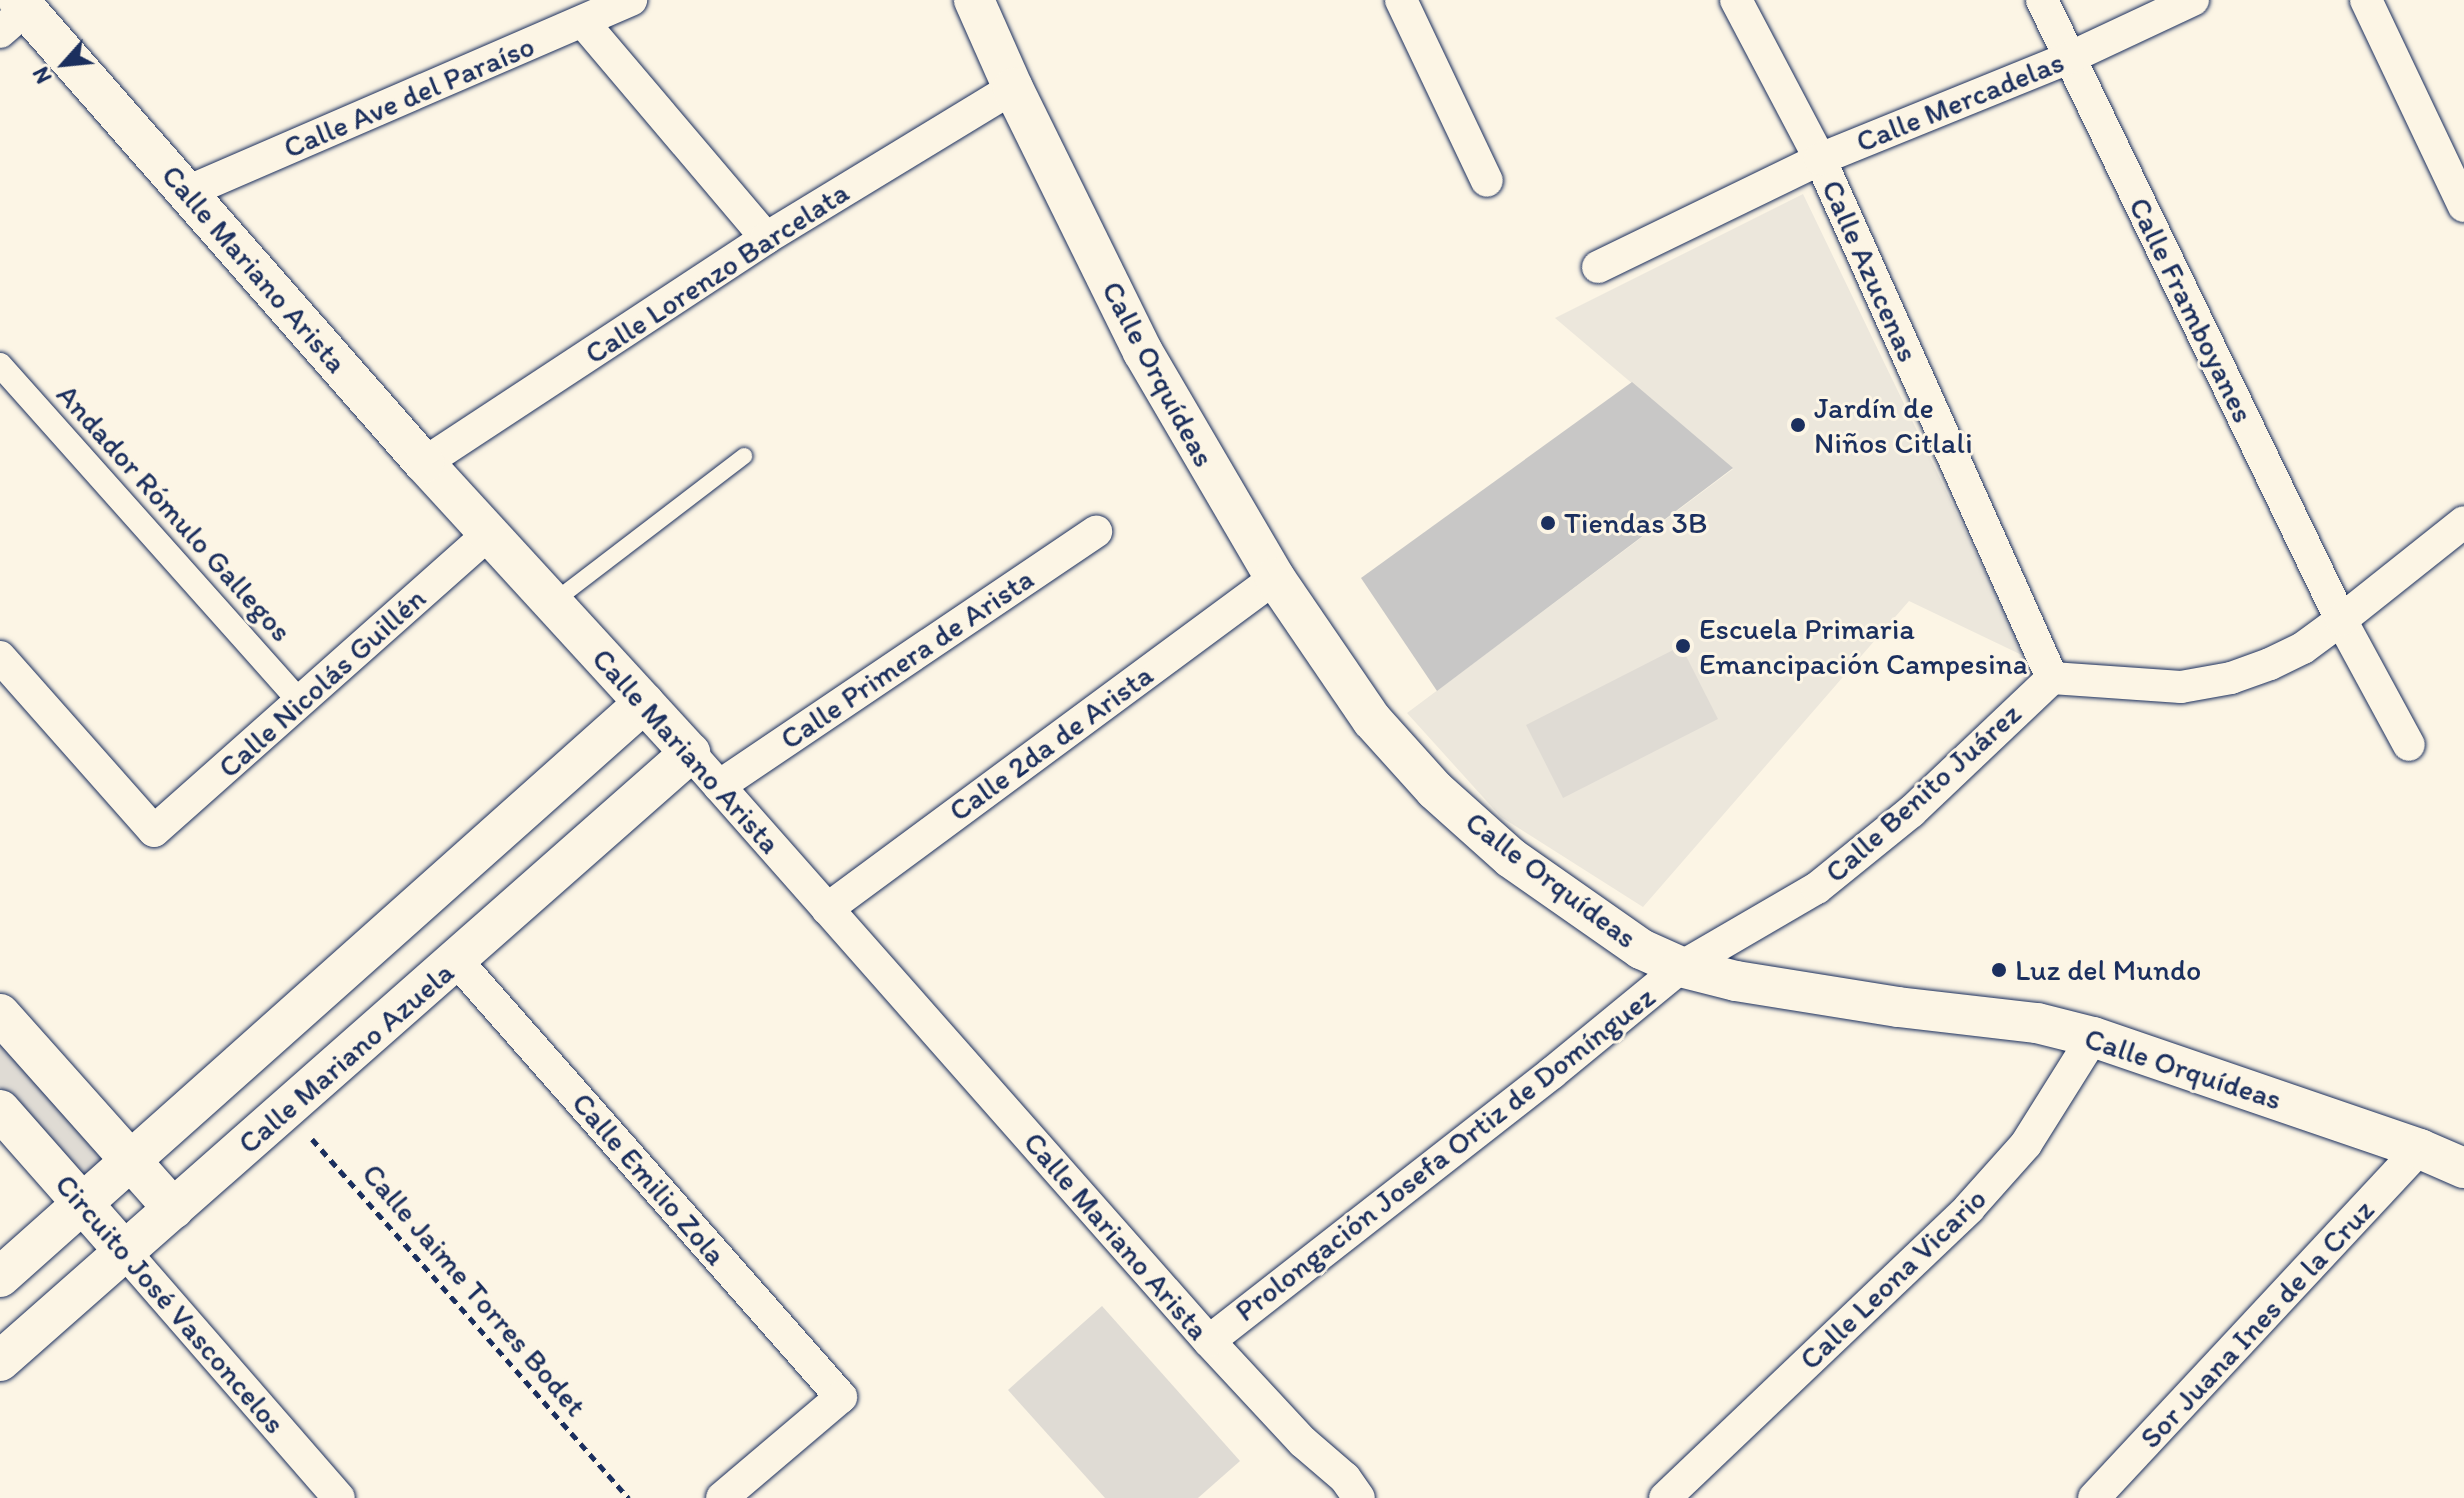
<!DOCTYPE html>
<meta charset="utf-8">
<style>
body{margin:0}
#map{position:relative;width:2464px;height:1498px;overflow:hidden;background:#fcf5e5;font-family:Itim,sans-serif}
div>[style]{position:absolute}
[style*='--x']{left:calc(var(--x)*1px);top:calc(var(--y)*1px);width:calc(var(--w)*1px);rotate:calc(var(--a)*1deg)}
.built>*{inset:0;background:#ece7dc}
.green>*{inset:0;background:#dfdbd4}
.building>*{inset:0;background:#c8c7c6}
.path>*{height:5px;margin-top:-2.5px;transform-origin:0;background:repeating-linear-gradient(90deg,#1b2f5e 0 8px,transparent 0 14px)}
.roads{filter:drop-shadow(0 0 2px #1b2f5e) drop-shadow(0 0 2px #1b2f5e)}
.service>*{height:16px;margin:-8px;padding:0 8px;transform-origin:8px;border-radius:8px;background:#fcf5e5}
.pedestrian>*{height:24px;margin:-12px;padding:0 12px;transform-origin:12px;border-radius:12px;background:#fcf5e5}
.minor>*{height:32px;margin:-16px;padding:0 16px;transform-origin:16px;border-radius:16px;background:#fcf5e5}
.tertiary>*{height:40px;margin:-20px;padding:0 20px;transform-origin:20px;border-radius:20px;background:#fcf5e5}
.dots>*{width:22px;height:22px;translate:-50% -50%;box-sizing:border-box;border:4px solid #fcf5e5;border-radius:50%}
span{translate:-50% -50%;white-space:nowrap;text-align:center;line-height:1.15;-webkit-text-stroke:6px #fcf5e5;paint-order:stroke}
.street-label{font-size:30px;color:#1b2f5e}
.poi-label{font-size:30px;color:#1b2f5e}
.left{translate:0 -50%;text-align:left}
.north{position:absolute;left:24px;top:24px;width:80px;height:80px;-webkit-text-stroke:6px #fcf5e5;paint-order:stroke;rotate:243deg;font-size:22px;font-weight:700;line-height:32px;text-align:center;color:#1b2f5e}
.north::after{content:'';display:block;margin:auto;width:28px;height:36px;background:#1b2f5e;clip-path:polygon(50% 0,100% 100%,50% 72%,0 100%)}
</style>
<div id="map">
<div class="built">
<div style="clip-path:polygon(1803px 194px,2026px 657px,1909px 601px,1643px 907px,1501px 817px,1407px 713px,1733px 469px,1555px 318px)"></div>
</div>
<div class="green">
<div style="clip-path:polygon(1681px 646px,1718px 719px,1563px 798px,1526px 725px)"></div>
<div style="clip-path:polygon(0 1036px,110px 1159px,85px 1182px,0 1087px)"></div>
<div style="clip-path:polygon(1102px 1306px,1240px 1461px,1198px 1498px,1105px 1498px,1008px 1390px)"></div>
</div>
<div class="building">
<div style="clip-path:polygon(1632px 382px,1733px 468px,1437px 691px,1361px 578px)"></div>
</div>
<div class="path">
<div style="--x:312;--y:1139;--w:479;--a:48.6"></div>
</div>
<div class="roads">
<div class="service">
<div style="--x:552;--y:603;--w:242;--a:-37.4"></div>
</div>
<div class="pedestrian">
<div style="--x:0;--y:365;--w:453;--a:48.3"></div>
</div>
<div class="minor">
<div style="--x:1401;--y:0;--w:200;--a:64.6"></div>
<div style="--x:1736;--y:0;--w:180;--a:62.2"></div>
<div style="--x:1820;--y:159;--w:568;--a:65.91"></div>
<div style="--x:2042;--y:0;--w:688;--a:64.25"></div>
<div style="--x:2341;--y:620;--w:142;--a:61.5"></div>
<div style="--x:2366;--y:0;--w:228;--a:64.6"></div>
<div style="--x:583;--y:22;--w:283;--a:49.7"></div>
<div style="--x:0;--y:32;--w:35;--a:-41"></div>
<div style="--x:187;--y:192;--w:484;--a:-23.4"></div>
<div style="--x:1598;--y:267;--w:247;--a:-25.9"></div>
<div style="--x:1820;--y:159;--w:269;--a:-22.1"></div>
<div style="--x:2069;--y:58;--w:137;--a:-25.1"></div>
<div style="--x:424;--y:463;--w:409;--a:-33.3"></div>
<div style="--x:766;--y:238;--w:289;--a:-31.3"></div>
<div style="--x:0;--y:657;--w:232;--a:48.5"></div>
<div style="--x:154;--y:831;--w:448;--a:-41.6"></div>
<div style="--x:690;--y:753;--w:784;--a:48.57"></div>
<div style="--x:1209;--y:1341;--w:138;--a:47.1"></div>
<div style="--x:1303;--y:1442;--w:55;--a:40.6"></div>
<div style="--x:1345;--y:1478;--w:24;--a:55"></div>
<div style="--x:719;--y:786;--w:455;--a:-34"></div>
<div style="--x:827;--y:909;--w:557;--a:-36.46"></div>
<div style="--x:457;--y:961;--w:581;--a:48.63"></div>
<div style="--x:841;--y:1397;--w:156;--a:139.7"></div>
<div style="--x:125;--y:1252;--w:326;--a:49"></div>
<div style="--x:1209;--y:1341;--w:435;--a:-38"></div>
<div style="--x:1552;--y:1073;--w:167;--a:-39.4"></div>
<div style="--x:1681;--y:967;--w:157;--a:-30.2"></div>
<div style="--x:1817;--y:888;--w:121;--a:-39"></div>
<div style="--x:1911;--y:812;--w:195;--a:-43.5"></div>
<div style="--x:2052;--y:678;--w:129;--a:4"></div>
<div style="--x:2181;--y:687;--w:51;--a:-10.2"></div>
<div style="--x:2231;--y:678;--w:41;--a:-19.7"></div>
<div style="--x:2270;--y:664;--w:37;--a:-26"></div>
<div style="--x:2303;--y:648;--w:47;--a:-36.4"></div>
<div style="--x:2341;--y:620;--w:157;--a:-38.5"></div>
<div style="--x:1665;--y:1498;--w:420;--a:-43.6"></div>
<div style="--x:1969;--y:1208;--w:86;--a:-48.3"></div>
<div style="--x:2026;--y:1144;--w:126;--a:-57.9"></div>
<div style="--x:2094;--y:1498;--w:478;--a:-47"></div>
</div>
<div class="tertiary">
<div style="--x:974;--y:0;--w:96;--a:66.1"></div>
<div style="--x:1013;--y:88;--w:294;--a:63.8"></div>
<div style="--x:1143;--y:352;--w:262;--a:59.7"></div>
<div style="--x:1275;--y:578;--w:172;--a:55.7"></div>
<div style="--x:1372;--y:720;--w:94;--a:48"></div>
<div style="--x:1435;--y:790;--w:102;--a:41.8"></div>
<div style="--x:1511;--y:858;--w:159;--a:35"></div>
<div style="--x:1641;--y:949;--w:44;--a:24.2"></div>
<div style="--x:1681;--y:967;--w:57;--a:14.3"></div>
<div style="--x:1736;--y:981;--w:164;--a:9.1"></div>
<div style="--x:1898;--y:1007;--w:140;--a:6.6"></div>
<div style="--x:2037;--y:1023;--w:58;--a:14"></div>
<div style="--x:2093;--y:1037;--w:346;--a:18.9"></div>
<div style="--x:2420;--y:1149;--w:48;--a:23.4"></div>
<div style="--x:0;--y:1014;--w:261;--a:48.3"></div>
<div style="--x:0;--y:1110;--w:189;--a:48.6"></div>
<div style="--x:0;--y:1277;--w:863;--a:-41.71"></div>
<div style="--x:0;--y:1361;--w:920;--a:-41.39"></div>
<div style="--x:690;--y:753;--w:394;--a:-132.5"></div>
<div style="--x:424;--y:463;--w:616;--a:-131.25"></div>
</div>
</div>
<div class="dots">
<div style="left:1798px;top:425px;background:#1b2f5e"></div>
<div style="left:1548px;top:523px;background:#1b2f5e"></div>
<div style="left:1683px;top:646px;background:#1b2f5e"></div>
<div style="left:1999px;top:970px;background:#1b2f5e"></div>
</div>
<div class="street-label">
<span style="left:409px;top:97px;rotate:-23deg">Calle Ave del Paraíso</span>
<span style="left:1960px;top:102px;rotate:-22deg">Calle Mercadelas</span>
<span style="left:254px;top:269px;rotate:49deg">Calle Mariano Arista</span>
<span style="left:1870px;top:271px;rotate:66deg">Calle Azucenas</span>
<span style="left:717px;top:273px;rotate:-33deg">Calle Lorenzo Barcelata</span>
<span style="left:2191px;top:310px;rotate:64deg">Calle Framboyanes</span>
<span style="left:1158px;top:374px;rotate:62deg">Calle Orquídeas</span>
<span style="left:174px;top:513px;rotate:48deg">Andador Rómulo Gallegos</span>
<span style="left:907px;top:659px;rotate:-34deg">Calle Primera de Arista</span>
<span style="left:322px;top:683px;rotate:-42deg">Calle Nicolás Guillén</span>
<span style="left:1051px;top:743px;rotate:-36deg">Calle 2da de Arista</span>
<span style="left:686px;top:751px;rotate:48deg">Calle Mariano Arista</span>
<span style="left:1923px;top:793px;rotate:-42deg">Calle Benito Juárez</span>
<span style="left:1551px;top:880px;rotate:37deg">Calle Orquídeas</span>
<span style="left:346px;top:1058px;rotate:-41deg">Calle Mariano Azuela</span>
<span style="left:2183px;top:1069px;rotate:18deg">Calle Orquídeas</span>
<span style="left:1445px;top:1154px;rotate:-38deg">Prolongación Josefa Ortiz de Domínguez</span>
<span style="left:649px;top:1179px;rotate:49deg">Calle Emilio Zola</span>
<span style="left:1116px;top:1236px;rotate:49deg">Calle Mariano Arista</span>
<span style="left:1893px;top:1279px;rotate:-44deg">Calle Leona Vicario</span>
<span style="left:474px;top:1290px;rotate:49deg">Calle Jaime Torres Bodet</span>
<span style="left:170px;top:1304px;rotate:49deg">Circuito José Vasconcelos</span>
<span style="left:2257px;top:1324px;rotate:-47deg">Sor Juana Ines de la Cruz</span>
</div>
<div class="poi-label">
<span class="left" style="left:1814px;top:425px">Jardín de<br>Niños Citlali</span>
<span class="left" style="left:1564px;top:523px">Tiendas 3B</span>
<span class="left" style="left:1699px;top:646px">Escuela Primaria<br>Emancipación Campesina</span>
<span class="left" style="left:2015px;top:970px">Luz del Mundo</span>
</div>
<div class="north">N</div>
</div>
